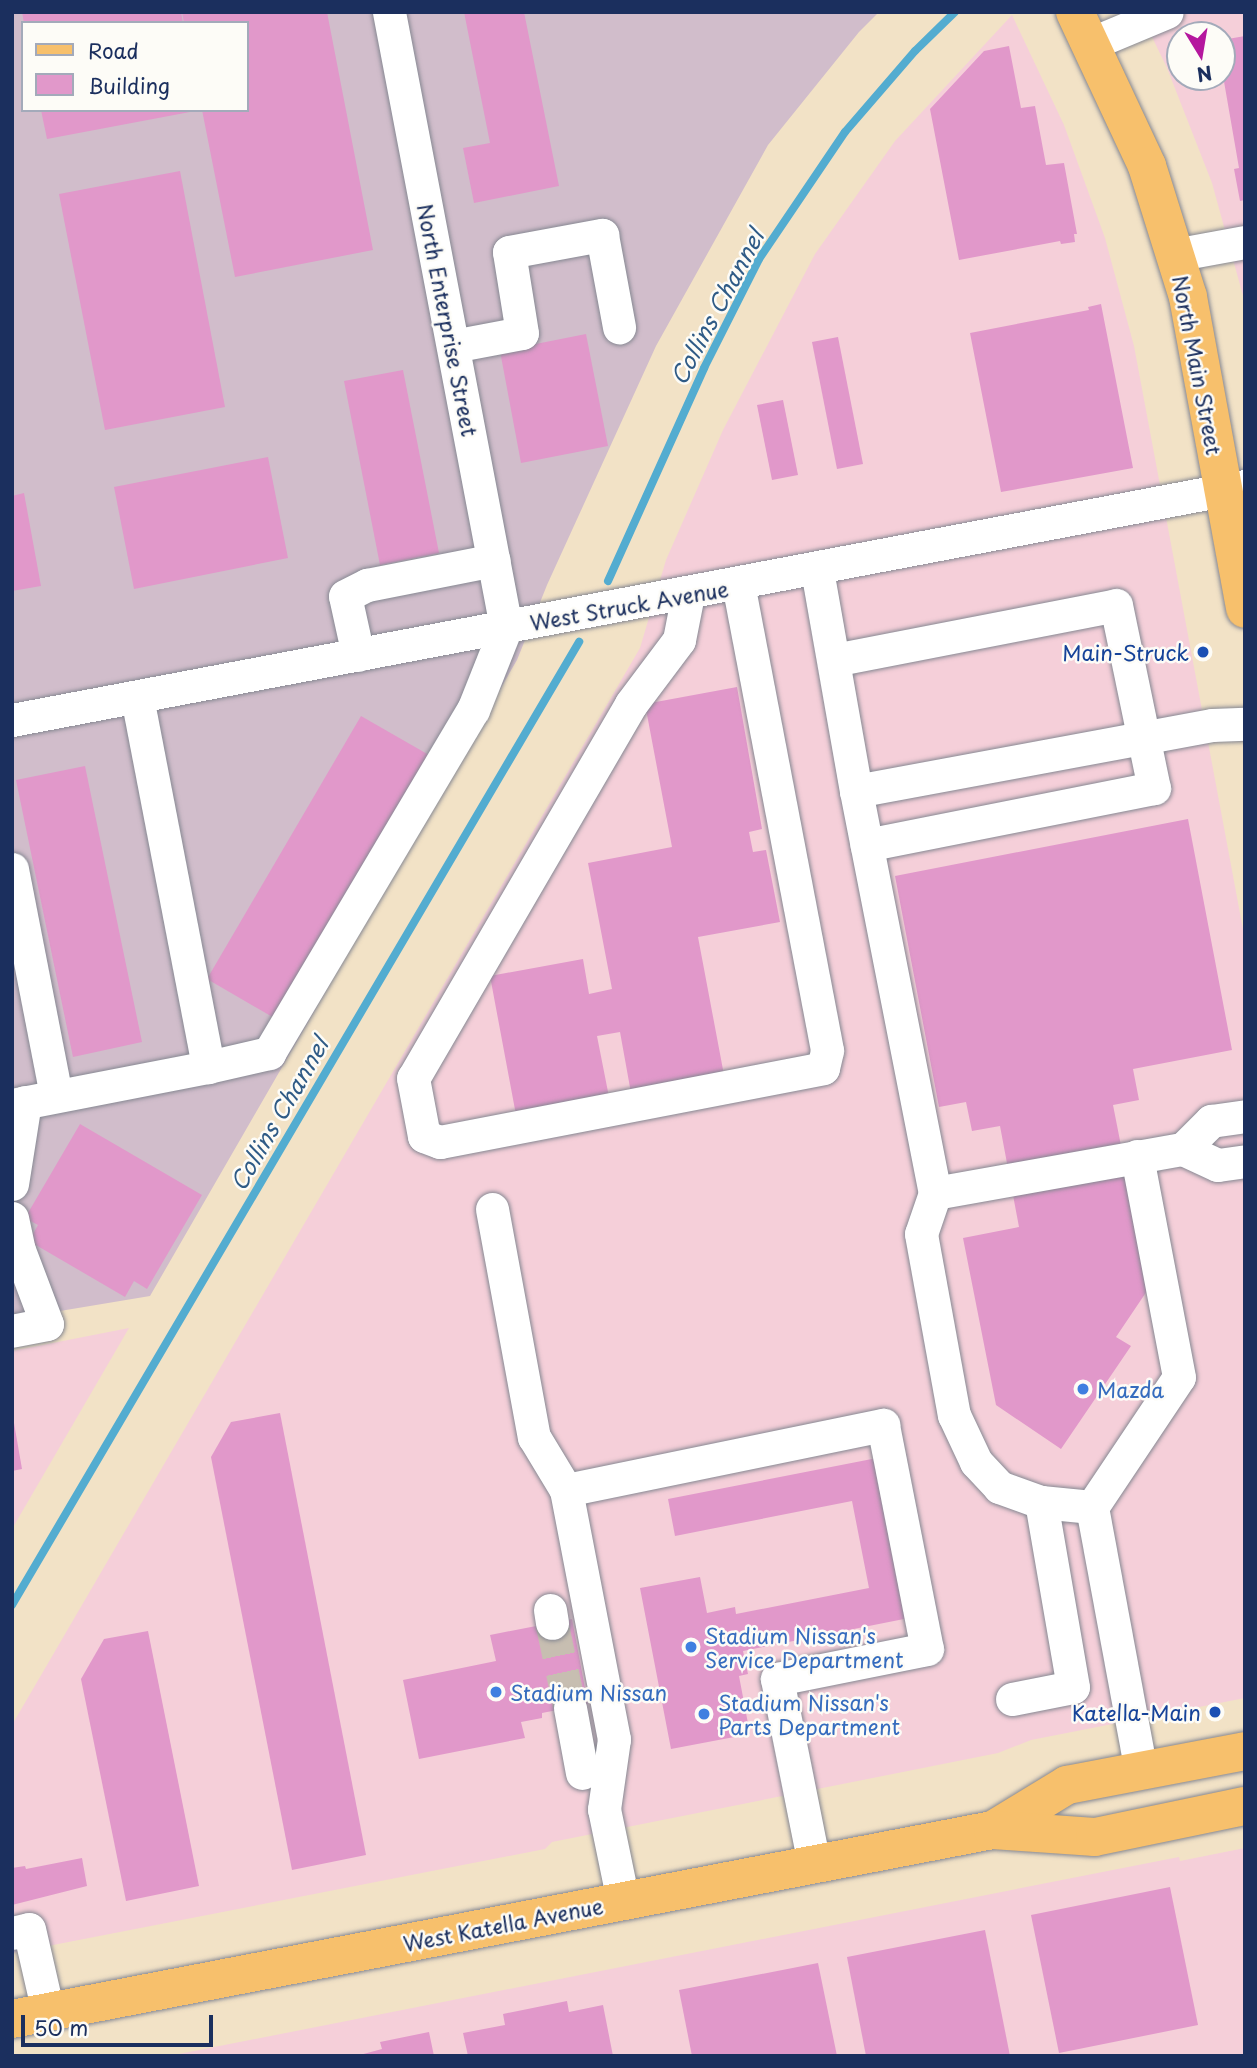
<!DOCTYPE html>
<style>
body{margin:0}
#map{position:relative;width:1257px;height:2068px;overflow:hidden;background:#f2e2c6;font-family:"Playpen Sans",sans-serif}
div>[style]{position:absolute}
[style*='--x']{left:calc(var(--x)*1px);top:calc(var(--y)*1px);width:calc(var(--w)*1px);rotate:calc(var(--a)*1deg)}
.built>*{inset:0;background:#f5cfd9}
.industrial>*{inset:0;background:#d1bdcb}
.stream>*{height:8px;margin:-4px;padding:0 4px;transform-origin:4px;border-radius:4px;background:#53acd0}
.building>*{inset:0;background:#e198ca}
.minor-tunnel>*{height:33px;margin-top:-16.5px;transform-origin:0;background:repeating-linear-gradient(90deg,#c7beb1 0 33px,transparent 0 50px)}
.roads{filter:drop-shadow(0 0 2px #868892) drop-shadow(0 0 2px #868892)}
.minor>*{height:33px;margin:-16.5px;padding:0 16.5px;transform-origin:16.5px;border-radius:16.5px;background:#fff}
.major>*{height:38px;margin:-19px;padding:0 19px;transform-origin:19px;border-radius:19px;background:#f7c06c}
.dots>*{width:19px;height:19px;translate:-50% -50%;box-sizing:border-box;border:4px solid #fdfcf7;border-radius:50%}
span{translate:-50% -50%;white-space:nowrap;text-align:center;line-height:1.15;-webkit-text-stroke:5px #fdfcf7;paint-order:stroke}
.street-label{font-size:21px;color:#1b2f5e}
.transit-label{font-size:21px;color:#164399}
.right{translate:-100% -50%;text-align:right}
.shop-label{font-size:21px;color:#366cbe}
.left{translate:0 -50%;text-align:left}
.water-label{font-size:23px;color:#2f5b86;font-style:italic}
.frame{position:absolute;inset:0;border:14px solid #1b2f5e;pointer-events:none}
.legend{position:absolute;left:21px;top:21px;width:228px;height:91px;box-sizing:border-box;background:#fdfcf7;border:2px solid #a3aaba;margin:0;padding:9px 12px;list-style:none;font-size:21px;color:#1b2f5e}
.legend li{display:flex;align-items:center;gap:14px;height:35px}
.legend b{width:35px;border:2px solid #a3aaba}
.north{position:absolute;left:1166px;top:21px;width:70px;height:70px;box-sizing:border-box;background:#fdfcf7;border:2px solid #a3aaba;border-radius:50%;rotate:169deg;font-size:19px;font-weight:700;line-height:28px;text-align:center;color:#1b2f5e}
.north::after{content:'';display:block;margin:auto;width:24px;height:32px;background:#b5179e;clip-path:polygon(50% 0,100% 100%,50% 72%,0 100%)}
.scale{position:absolute;left:21px;top:2015px;width:192px;height:32px;box-sizing:border-box;border:4px solid #1b2f5e;border-top:0;padding-left:9px;font-size:21px;line-height:24px;white-space:nowrap;color:#1b2f5e;-webkit-text-stroke:5px #fdfcf7;paint-order:stroke}
</style>
<div id="map">
<div class="built">
<div style="clip-path:polygon(evenodd,1140px 12px,1245px 12px,1245px 303px,1212px 183px,1167px 68px,1140px 12px,1180px 35px,1222px 35px,1222px 77px,1180px 77px,1180px 35px)"></div>
<div style="clip-path:polygon(1012px 15px,1064px 125px,1105px 238px,1134px 346px,1245px 940px,1245px 1698px,1031px 1740px,998px 1753px,552px 1842px,545px 1849px,12px 1953px,12px 1725px,640px 648px,666px 560px,723px 430px,815px 254px,895px 141px)"></div>
<div style="clip-path:polygon(129px 1328px,12px 1529px,12px 1351px)"></div>
<div style="clip-path:polygon(1245px 1848px,1245px 2056px,169px 2056px,1179px 1857px,1180px 1861px)"></div>
</div>
<div class="industrial">
<div style="clip-path:polygon(evenodd,12px 12px,879px 12px,859px 32px,768px 145px,656px 346px,547px 585px,517px 660px,150px 1296px,12px 1319px,12px 12px,23px 23px,247px 23px,247px 110px,23px 110px,23px 23px)"></div>
</div>
<div class="stream">
<div style="--x:608;--y:581;--w:234;--a:-65.7"></div>
<div style="--x:704;--y:368;--w:122;--a:-63.2"></div>
<div style="--x:759;--y:259;--w:153;--a:-55.9"></div>
<div style="--x:845;--y:132;--w:107;--a:-49.2"></div>
<div style="--x:915;--y:51;--w:56;--a:-44.3"></div>
<div style="--x:12;--y:1605;--w:1118;--a:-59.51"></div>
</div>
<div class="building">
<div style="clip-path:polygon(22px 12px,181px 12px,183px 23px,24px 23px)"></div>
<div style="clip-path:polygon(182px 12px,327px 12px,373px 250px,235px 277px,202px 110px,247px 110px,247px 23px,184px 23px)"></div>
<div style="clip-path:polygon(464px 12px,524px 12px,559px 186px,474px 203px,463px 148px,490px 143px)"></div>
<div style="clip-path:polygon(1245px 36px,1245px 200px,1240px 201px,1234px 169px,1239px 168px,1222px 70px,1222px 40px)"></div>
<div style="clip-path:polygon(1009px 46px,1021px 108px,1035px 106px,1046px 165px,1064px 163px,1077px 234px,1074px 234px,1075px 242px,1061px 244px,1060px 241px,959px 260px,930px 109px,984px 51px)"></div>
<div style="clip-path:polygon(41px 110px,190px 110px,190px 112px,47px 139px)"></div>
<div style="clip-path:polygon(180px 171px,225px 407px,105px 430px,59px 194px)"></div>
<div style="clip-path:polygon(1101px 304px,1133px 468px,1001px 492px,970px 333px,1089px 310px,1088px 307px)"></div>
<div style="clip-path:polygon(586px 334px,608px 446px,521px 463px,500px 351px)"></div>
<div style="clip-path:polygon(838px 337px,863px 464px,837px 469px,812px 342px)"></div>
<div style="clip-path:polygon(403px 370px,439px 553px,380px 565px,344px 381px)"></div>
<div style="clip-path:polygon(783px 400px,798px 475px,772px 480px,757px 405px)"></div>
<div style="clip-path:polygon(268px 457px,288px 558px,134px 589px,114px 487px)"></div>
<div style="clip-path:polygon(24px 493px,41px 586px,12px 591px,12px 496px)"></div>
<div style="clip-path:polygon(737px 687px,762px 829px,749px 832px,753px 852px,766px 850px,780px 922px,698px 937px,724px 1075px,631px 1093px,620px 1032px,597px 1036px,609px 1097px,516px 1115px,490px 976px,583px 959px,589px 994px,612px 989px,588px 863px,672px 847px,645px 704px)"></div>
<div style="clip-path:polygon(361px 716px,429px 755px,276px 1019px,207px 979px)"></div>
<div style="clip-path:polygon(85px 766px,142px 1042px,73px 1057px,16px 780px)"></div>
<div style="clip-path:polygon(1188px 819px,1232px 1050px,1133px 1069px,1139px 1100px,1113px 1105px,1149px 1288px,1116px 1337px,1131px 1346px,1061px 1449px,996px 1405px,963px 1238px,1019px 1227px,1000px 1126px,972px 1131px,966px 1102px,939px 1107px,895px 876px)"></div>
<div style="clip-path:polygon(80px 1124px,202px 1195px,147px 1289px,134px 1281px,125px 1297px,29px 1241px,38px 1225px,25px 1218px)"></div>
<div style="clip-path:polygon(280px 1413px,366px 1855px,292px 1870px,211px 1457px,231px 1422px)"></div>
<div style="clip-path:polygon(14px 1423px,22px 1469px,12px 1471px,12px 1424px)"></div>
<div style="clip-path:polygon(877px 1458px,909px 1618px,743px 1651px,748px 1674px,739px 1676px,750px 1734px,671px 1749px,640px 1588px,700px 1577px,707px 1613px,735px 1607px,736px 1614px,869px 1588px,852px 1501px,675px 1536px,668px 1499px)"></div>
<div style="clip-path:polygon(572px 1619px,588px 1704px,542px 1713px,542px 1718px,521px 1722px,525px 1738px,419px 1759px,403px 1680px,496px 1661px,490px 1635px)"></div>
<div style="clip-path:polygon(148px 1631px,199px 1886px,126px 1901px,81px 1679px,104px 1639px)"></div>
<div style="clip-path:polygon(82px 1858px,87px 1886px,12px 1905px,12px 1868px,25px 1866px,26px 1869px)"></div>
<div style="clip-path:polygon(1170px 1887px,1198px 2025px,1059px 2053px,1031px 1915px)"></div>
<div style="clip-path:polygon(985px 1930px,1010px 2056px,866px 2056px,847px 1957px)"></div>
<div style="clip-path:polygon(818px 1963px,837px 2056px,692px 2056px,679px 1990px)"></div>
<div style="clip-path:polygon(567px 2001px,569px 2012px,603px 2005px,613px 2056px,468px 2056px,463px 2033px,505px 2025px,503px 2014px)"></div>
<div style="clip-path:polygon(429px 2032px,434px 2056px,356px 2056px,382px 2049px,380px 2042px)"></div>
</div>
<div class="minor-tunnel">
<div style="--x:552;--y:1623;--w:87;--a:78"></div>
</div>
<div class="roads">
<div class="minor">
<div style="--x:389;--y:12;--w:626;--a:79.23"></div>
<div style="--x:1090;--y:44;--w:83;--a:-22.6"></div>
<div style="--x:1174;--y:255;--w:72;--a:-10.4"></div>
<div style="--x:453;--y:346;--w:70;--a:-10.7"></div>
<div style="--x:522;--y:333;--w:82;--a:-99.1"></div>
<div style="--x:509;--y:252;--w:95;--a:-10.4"></div>
<div style="--x:602;--y:235;--w:94;--a:79.5"></div>
<div style="--x:817;--y:570;--w:224;--a:80"></div>
<div style="--x:856;--y:791;--w:362;--a:-10.5"></div>
<div style="--x:1212;--y:725;--w:33;--a:-2"></div>
<div style="--x:688;--y:594;--w:47;--a:101.1"></div>
<div style="--x:679;--y:640;--w:80;--a:126.9"></div>
<div style="--x:631;--y:704;--w:433;--a:120.2"></div>
<div style="--x:413;--y:1078;--w:59;--a:79.3"></div>
<div style="--x:424;--y:1136;--w:17;--a:21"></div>
<div style="--x:440;--y:1142;--w:390;--a:-10.9"></div>
<div style="--x:823;--y:1068;--w:18;--a:-77"></div>
<div style="--x:827;--y:1050;--w:474;--a:-100.8"></div>
<div style="--x:358;--y:655;--w:60;--a:-102.4"></div>
<div style="--x:345;--y:596;--w:25;--a:-27"></div>
<div style="--x:367;--y:585;--w:129;--a:-11.1"></div>
<div style="--x:834;--y:660;--w:287;--a:-11"></div>
<div style="--x:1116;--y:605;--w:187;--a:78.3"></div>
<div style="--x:1154;--y:788;--w:293;--a:168.8"></div>
<div style="--x:137;--y:697;--w:377;--a:79.1"></div>
<div style="--x:12;--y:720;--w:1255;--a:-10.75"></div>
<div style="--x:856;--y:791;--w:410;--a:78.9"></div>
<div style="--x:935;--y:1193;--w:43;--a:108.9"></div>
<div style="--x:921;--y:1234;--w:184;--a:79.7"></div>
<div style="--x:954;--y:1415;--w:52;--a:64.9"></div>
<div style="--x:976;--y:1462;--w:34;--a:47"></div>
<div style="--x:999;--y:1487;--w:45;--a:19.7"></div>
<div style="--x:1041;--y:1502;--w:51;--a:5.6"></div>
<div style="--x:1092;--y:1507;--w:156;--a:-56.2"></div>
<div style="--x:1179;--y:1377;--w:225;--a:-100.8"></div>
<div style="--x:12;--y:869;--w:231;--a:79"></div>
<div style="--x:12;--y:1105;--w:200;--a:-11"></div>
<div style="--x:208;--y:1067;--w:63;--a:-12.9"></div>
<div style="--x:269;--y:1053;--w:399;--a:-59.3"></div>
<div style="--x:473;--y:710;--w:89;--a:-68.3"></div>
<div style="--x:1183;--y:1149;--w:40;--a:-45"></div>
<div style="--x:1211;--y:1121;--w:34;--a:-8"></div>
<div style="--x:12;--y:1184;--w:83;--a:-81"></div>
<div style="--x:935;--y:1193;--w:252;--a:-10.1"></div>
<div style="--x:1183;--y:1149;--w:38;--a:25"></div>
<div style="--x:1218;--y:1165;--w:27;--a:-8"></div>
<div style="--x:492;--y:1209;--w:232;--a:79.6"></div>
<div style="--x:534;--y:1437;--w:62;--a:58.9"></div>
<div style="--x:566;--y:1490;--w:254;--a:79.1"></div>
<div style="--x:614;--y:1739;--w:71;--a:98.1"></div>
<div style="--x:604;--y:1809;--w:94;--a:78.3"></div>
<div style="--x:12;--y:1218;--w:33;--a:78"></div>
<div style="--x:19;--y:1250;--w:79;--a:69.3"></div>
<div style="--x:47;--y:1324;--w:36;--a:169"></div>
<div style="--x:566;--y:1490;--w:324;--a:-11.6"></div>
<div style="--x:883;--y:1425;--w:228;--a:78.9"></div>
<div style="--x:927;--y:1649;--w:153;--a:168.7"></div>
<div style="--x:777;--y:1679;--w:189;--a:78.7"></div>
<div style="--x:1092;--y:1507;--w:269;--a:79.5"></div>
<div style="--x:550;--y:1610;--w:13;--a:81"></div>
<div style="--x:1012;--y:1699;--w:62;--a:-11.1"></div>
<div style="--x:1073;--y:1687;--w:188;--a:-99.8"></div>
<div style="--x:570;--y:1708;--w:66;--a:79.5"></div>
<div style="--x:12;--y:1933;--w:17;--a:-13"></div>
<div style="--x:29;--y:1929;--w:85;--a:77.1"></div>
</div>
<div class="major">
<div style="--x:1075;--y:12;--w:170;--a:64.9"></div>
<div style="--x:1147;--y:166;--w:137;--a:72.6"></div>
<div style="--x:1188;--y:297;--w:317;--a:79.6"></div>
<div style="--x:993;--y:1830;--w:87;--a:-31.3"></div>
<div style="--x:1067;--y:1785;--w:181;--a:-10.8"></div>
<div style="--x:12;--y:2019;--w:999;--a:-10.91"></div>
<div style="--x:993;--y:1830;--w:102;--a:3.9"></div>
<div style="--x:1095;--y:1837;--w:153;--a:-11.7"></div>
</div>
</div>
<div class="dots">
<div style="left:1203px;top:652px;background:#1a4fb4"></div>
<div style="left:1083px;top:1389px;background:#3f7fe0"></div>
<div style="left:691px;top:1647px;background:#3f7fe0"></div>
<div style="left:496px;top:1692px;background:#3f7fe0"></div>
<div style="left:1215px;top:1712px;background:#1a4fb4"></div>
<div style="left:704px;top:1714px;background:#3f7fe0"></div>
</div>
<div class="street-label">
<span style="left:448px;top:320px;rotate:79deg">North Enterprise Street</span>
<span style="left:1198px;top:365px;rotate:79deg">North Main Street</span>
<span style="left:629px;top:605px;rotate:-10deg">West Struck Avenue</span>
<span style="left:503px;top:1924px;rotate:-11deg">West Katella Avenue</span>
</div>
<div class="transit-label">
<span class="right" style="left:1189px;top:652px">Main-Struck</span>
<span class="right" style="left:1201px;top:1712px">Katella-Main</span>
</div>
<div class="shop-label">
<span class="left" style="left:1097px;top:1389px">Mazda</span>
<span class="left" style="left:705px;top:1647px">Stadium Nissan's<br>Service Department</span>
<span class="left" style="left:510px;top:1692px">Stadium Nissan</span>
<span class="left" style="left:718px;top:1714px">Stadium Nissan's<br>Parts Department</span>
</div>
<div class="water-label">
<span style="left:717px;top:307px;rotate:-62deg">Collins Channel</span>
<span style="left:279px;top:1114px;rotate:-60deg">Collins Channel</span>
</div>
<div class="frame"></div>
<ul class="legend">
<li><b style="height:9px;background:#f7c06c"></b>Road</li>
<li><b style="height:19px;background:#e198ca"></b>Building</li>
</ul>
<div class="north">N</div>
<div class="scale">50 m</div>
</div>
